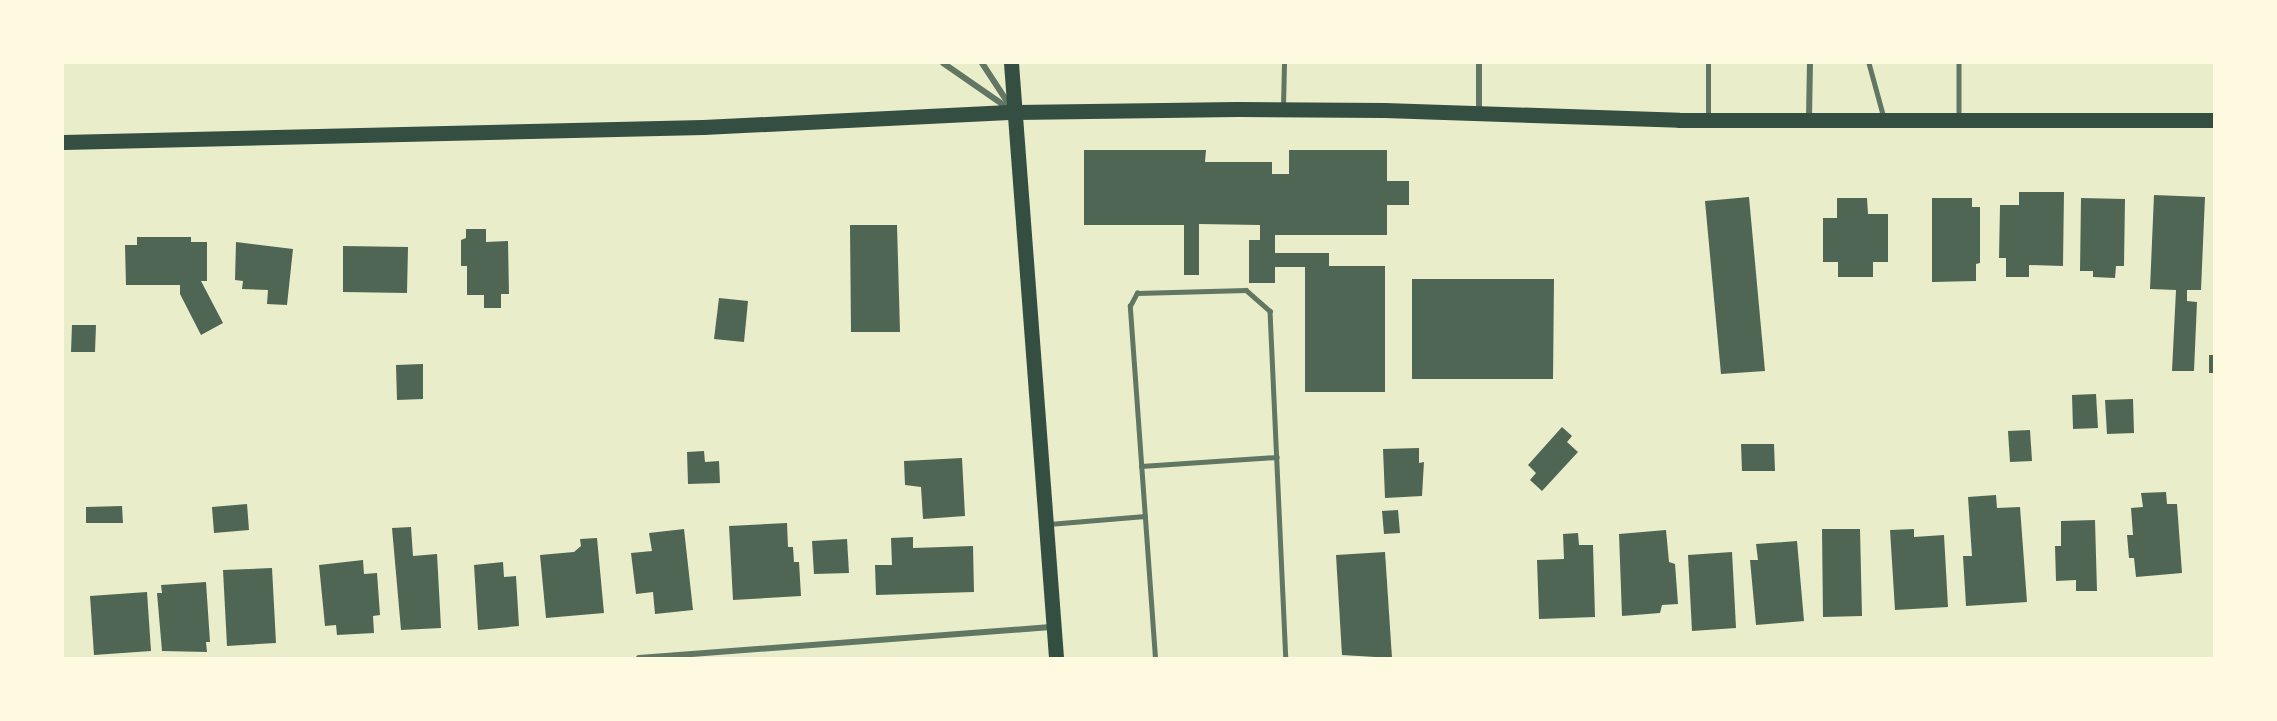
<!DOCTYPE html>
<style>
body{margin:0}
#map{position:relative;width:2277px;height:721px;overflow:hidden;background:#e9edc9;font-family:Roboto,sans-serif}
div>[style]{position:absolute}
[style*='--x']{left:calc(var(--x)*1px);top:calc(var(--y)*1px);width:calc(var(--w)*1px);rotate:calc(var(--a)*1deg)}
.building>*{inset:0;background:#4f6655}
.service>*{height:4.5px;margin:-2.25px;padding:0 2.25px;transform-origin:2.25px;border-radius:2.25px;background:#617663}
.minor>*{height:6px;margin:-3px;padding:0 3px;transform-origin:3px;border-radius:3px;background:#617663}
.primary>*{height:15px;margin:-7.5px;padding:0 7.5px;transform-origin:7.5px;border-radius:7.5px;background:#344e41}
span{translate:-50% -50%;white-space:nowrap;text-align:center;line-height:1.15;-webkit-text-stroke:6px #fefae0;paint-order:stroke}
.frame{position:absolute;inset:0;border:64px solid #fefae0;pointer-events:none}
</style>
<div id="map">
<div class="building">
<div style="clip-path:polygon(1084px 150px,1206px 150px,1205px 162px,1272px 162px,1272px 174px,1289px 174px,1289px 150px,1387px 150px,1387px 181px,1409px 181px,1409px 205px,1387px 205px,1387px 235px,1275px 235px,1275px 253px,1329px 253px,1329px 266px,1385px 266px,1385px 392px,1305px 392px,1305px 267px,1275px 267px,1275px 283px,1249px 283px,1249px 240px,1260px 240px,1260px 225px,1199px 224px,1199px 275px,1184px 275px,1184px 225px,1084px 225px)"></div>
<div style="clip-path:polygon(2019px 192px,2064px 192px,2063px 266px,2029px 265px,2029px 277px,2006px 277px,2006px 258px,1999px 258px,2000px 205px,2019px 205px)"></div>
<div style="clip-path:polygon(2154px 195px,2205px 197px,2201px 290px,2187px 290px,2187px 301px,2197px 302px,2194px 371px,2172px 371px,2176px 290px,2150px 289px)"></div>
<div style="clip-path:polygon(1749px 197px,1765px 371px,1721px 374px,1705px 201px)"></div>
<div style="clip-path:polygon(1837px 198px,1867px 198px,1868px 214px,1888px 214px,1888px 262px,1873px 262px,1873px 277px,1838px 277px,1838px 262px,1823px 262px,1823px 218px,1837px 218px)"></div>
<div style="clip-path:polygon(1932px 198px,1972px 198px,1972px 207px,1980px 207px,1980px 263px,1976px 264px,1976px 281px,1932px 282px)"></div>
<div style="clip-path:polygon(2081px 198px,2125px 199px,2124px 266px,2116px 266px,2115px 278px,2093px 277px,2093px 271px,2080px 271px)"></div>
<div style="clip-path:polygon(850px 225px,897px 225px,900px 332px,851px 332px)"></div>
<div style="clip-path:polygon(466px 229px,486px 229px,486px 242px,508px 241px,509px 294px,501px 294px,501px 308px,484px 308px,484px 295px,467px 295px,467px 266px,461px 266px,461px 240px,466px 238px)"></div>
<div style="clip-path:polygon(137px 237px,191px 237px,191px 242px,207px 242px,207px 281px,201px 281px,223px 323px,201px 335px,180px 294px,180px 285px,126px 285px,125px 245px,137px 245px)"></div>
<div style="clip-path:polygon(236px 242px,293px 249px,287px 305px,267px 304px,268px 290px,242px 289px,243px 281px,235px 280px)"></div>
<div style="clip-path:polygon(343px 246px,408px 247px,407px 293px,343px 292px)"></div>
<div style="clip-path:polygon(1412px 279px,1554px 279px,1553px 379px,1412px 379px)"></div>
<div style="clip-path:polygon(719px 298px,748px 301px,744px 342px,714px 339px)"></div>
<div style="clip-path:polygon(72px 325px,96px 325px,95px 352px,71px 352px)"></div>
<div style="clip-path:polygon(2209px 355px,2214px 355px,2214px 373px,2209px 373px)"></div>
<div style="clip-path:polygon(423px 364px,423px 399px,397px 400px,396px 365px)"></div>
<div style="clip-path:polygon(2096px 394px,2098px 428px,2073px 429px,2072px 395px)"></div>
<div style="clip-path:polygon(2133px 399px,2134px 433px,2107px 434px,2105px 400px)"></div>
<div style="clip-path:polygon(1562px 427px,1572px 436px,1567px 442px,1578px 452px,1542px 491px,1530px 480px,1536px 473px,1528px 465px)"></div>
<div style="clip-path:polygon(2030px 430px,2032px 461px,2010px 462px,2008px 431px)"></div>
<div style="clip-path:polygon(1741px 444px,1774px 444px,1775px 471px,1742px 471px)"></div>
<div style="clip-path:polygon(1419px 448px,1419px 463px,1424px 462px,1422px 496px,1385px 498px,1383px 449px)"></div>
<div style="clip-path:polygon(704px 451px,705px 462px,719px 461px,720px 483px,688px 484px,687px 452px)"></div>
<div style="clip-path:polygon(962px 458px,965px 516px,923px 519px,921px 487px,905px 485px,904px 461px)"></div>
<div style="clip-path:polygon(2166px 492px,2167px 504px,2177px 504px,2182px 573px,2136px 577px,2134px 558px,2129px 558px,2127px 535px,2133px 535px,2131px 508px,2143px 507px,2141px 493px)"></div>
<div style="clip-path:polygon(1996px 495px,1997px 508px,2020px 507px,2027px 602px,1966px 606px,1963px 556px,1972px 556px,1968px 497px)"></div>
<div style="clip-path:polygon(247px 504px,249px 530px,214px 533px,212px 507px)"></div>
<div style="clip-path:polygon(122px 506px,123px 523px,86px 523px,86px 507px)"></div>
<div style="clip-path:polygon(1398px 510px,1400px 533px,1384px 534px,1382px 511px)"></div>
<div style="clip-path:polygon(2095px 520px,2097px 591px,2076px 591px,2076px 580px,2056px 581px,2055px 546px,2061px 546px,2061px 521px)"></div>
<div style="clip-path:polygon(787px 523px,788px 547px,793px 547px,794px 562px,799px 562px,801px 596px,733px 600px,729px 526px)"></div>
<div style="clip-path:polygon(411px 527px,413px 556px,437px 554px,441px 628px,401px 630px,392px 528px)"></div>
<div style="clip-path:polygon(684px 529px,693px 610px,655px 614px,653px 592px,636px 594px,631px 553px,652px 551px,649px 533px)"></div>
<div style="clip-path:polygon(1822px 529px,1860px 529px,1862px 616px,1823px 617px)"></div>
<div style="clip-path:polygon(1914px 529px,1914px 537px,1944px 535px,1948px 607px,1895px 610px,1890px 530px)"></div>
<div style="clip-path:polygon(1666px 530px,1669px 562px,1675px 564px,1678px 604px,1662px 605px,1660px 613px,1622px 616px,1619px 534px)"></div>
<div style="clip-path:polygon(1578px 533px,1579px 545px,1593px 545px,1595px 617px,1539px 619px,1537px 560px,1564px 559px,1563px 534px)"></div>
<div style="clip-path:polygon(913px 537px,913px 548px,973px 546px,974px 592px,876px 595px,875px 565px,892px 565px,891px 538px)"></div>
<div style="clip-path:polygon(597px 538px,604px 613px,546px 618px,540px 555px,574px 552px,581px 546px,580px 539px)"></div>
<div style="clip-path:polygon(847px 539px,849px 573px,814px 574px,812px 541px)"></div>
<div style="clip-path:polygon(1797px 541px,1804px 621px,1756px 625px,1750px 560px,1758px 560px,1756px 544px)"></div>
<div style="clip-path:polygon(1385px 552px,1392px 658px,1342px 655px,1336px 555px)"></div>
<div style="clip-path:polygon(1732px 552px,1736px 628px,1692px 631px,1688px 555px)"></div>
<div style="clip-path:polygon(363px 560px,364px 574px,377px 573px,380px 615px,373px 616px,374px 633px,337px 635px,336px 625px,325px 626px,319px 565px)"></div>
<div style="clip-path:polygon(503px 562px,504px 577px,516px 576px,519px 626px,478px 630px,474px 565px)"></div>
<div style="clip-path:polygon(272px 568px,276px 643px,227px 646px,223px 570px)"></div>
<div style="clip-path:polygon(206px 582px,210px 642px,206px 642px,207px 652px,162px 651px,157px 593px,162px 593px,161px 585px)"></div>
<div style="clip-path:polygon(147px 592px,151px 651px,94px 655px,90px 596px)"></div>
</div>
<div class="service">
<div style="--x:1869;--y:63;--w:57;--a:74.7"></div>
<div style="--x:1959;--y:63;--w:54;--a:90"></div>
<div style="--x:1283;--y:107;--w:44;--a:-88.7"></div>
<div style="--x:1708;--y:117;--w:54;--a:-90"></div>
<div style="--x:1141;--y:466;--w:136;--a:-3.8"></div>
<div style="--x:1049;--y:524;--w:96;--a:-4.8"></div>
<div style="--x:1155;--y:658;--w:353;--a:-94.1"></div>
<div style="--x:1130;--y:306;--w:15;--a:-62"></div>
<div style="--x:1137;--y:293;--w:109;--a:-1.6"></div>
<div style="--x:1246;--y:290;--w:32;--a:41"></div>
<div style="--x:1270;--y:311;--w:347;--a:87.4"></div>
</div>
<div class="minor">
<div style="--x:943;--y:63;--w:79;--a:34.7"></div>
<div style="--x:982;--y:63;--w:51;--a:56.9"></div>
<div style="--x:1479;--y:63;--w:50;--a:90"></div>
<div style="--x:1809;--y:119;--w:56;--a:-89"></div>
<div style="--x:639;--y:658;--w:416;--a:-4.3"></div>
</div>
<div class="primary">
<div style="--x:1011;--y:63;--w:597;--a:85.67"></div>
<div style="--x:63;--y:142;--w:640;--a:-1.34"></div>
<div style="--x:703;--y:127;--w:311;--a:-2.8"></div>
<div style="--x:1014;--y:112;--w:223;--a:-0.8"></div>
<div style="--x:1237;--y:109;--w:147;--a:0.4"></div>
<div style="--x:1384;--y:110;--w:295;--a:1.9"></div>
<div style="--x:1679;--y:120;--w:535;--a:0"></div>
</div>
<div class="frame"></div>
</div>
